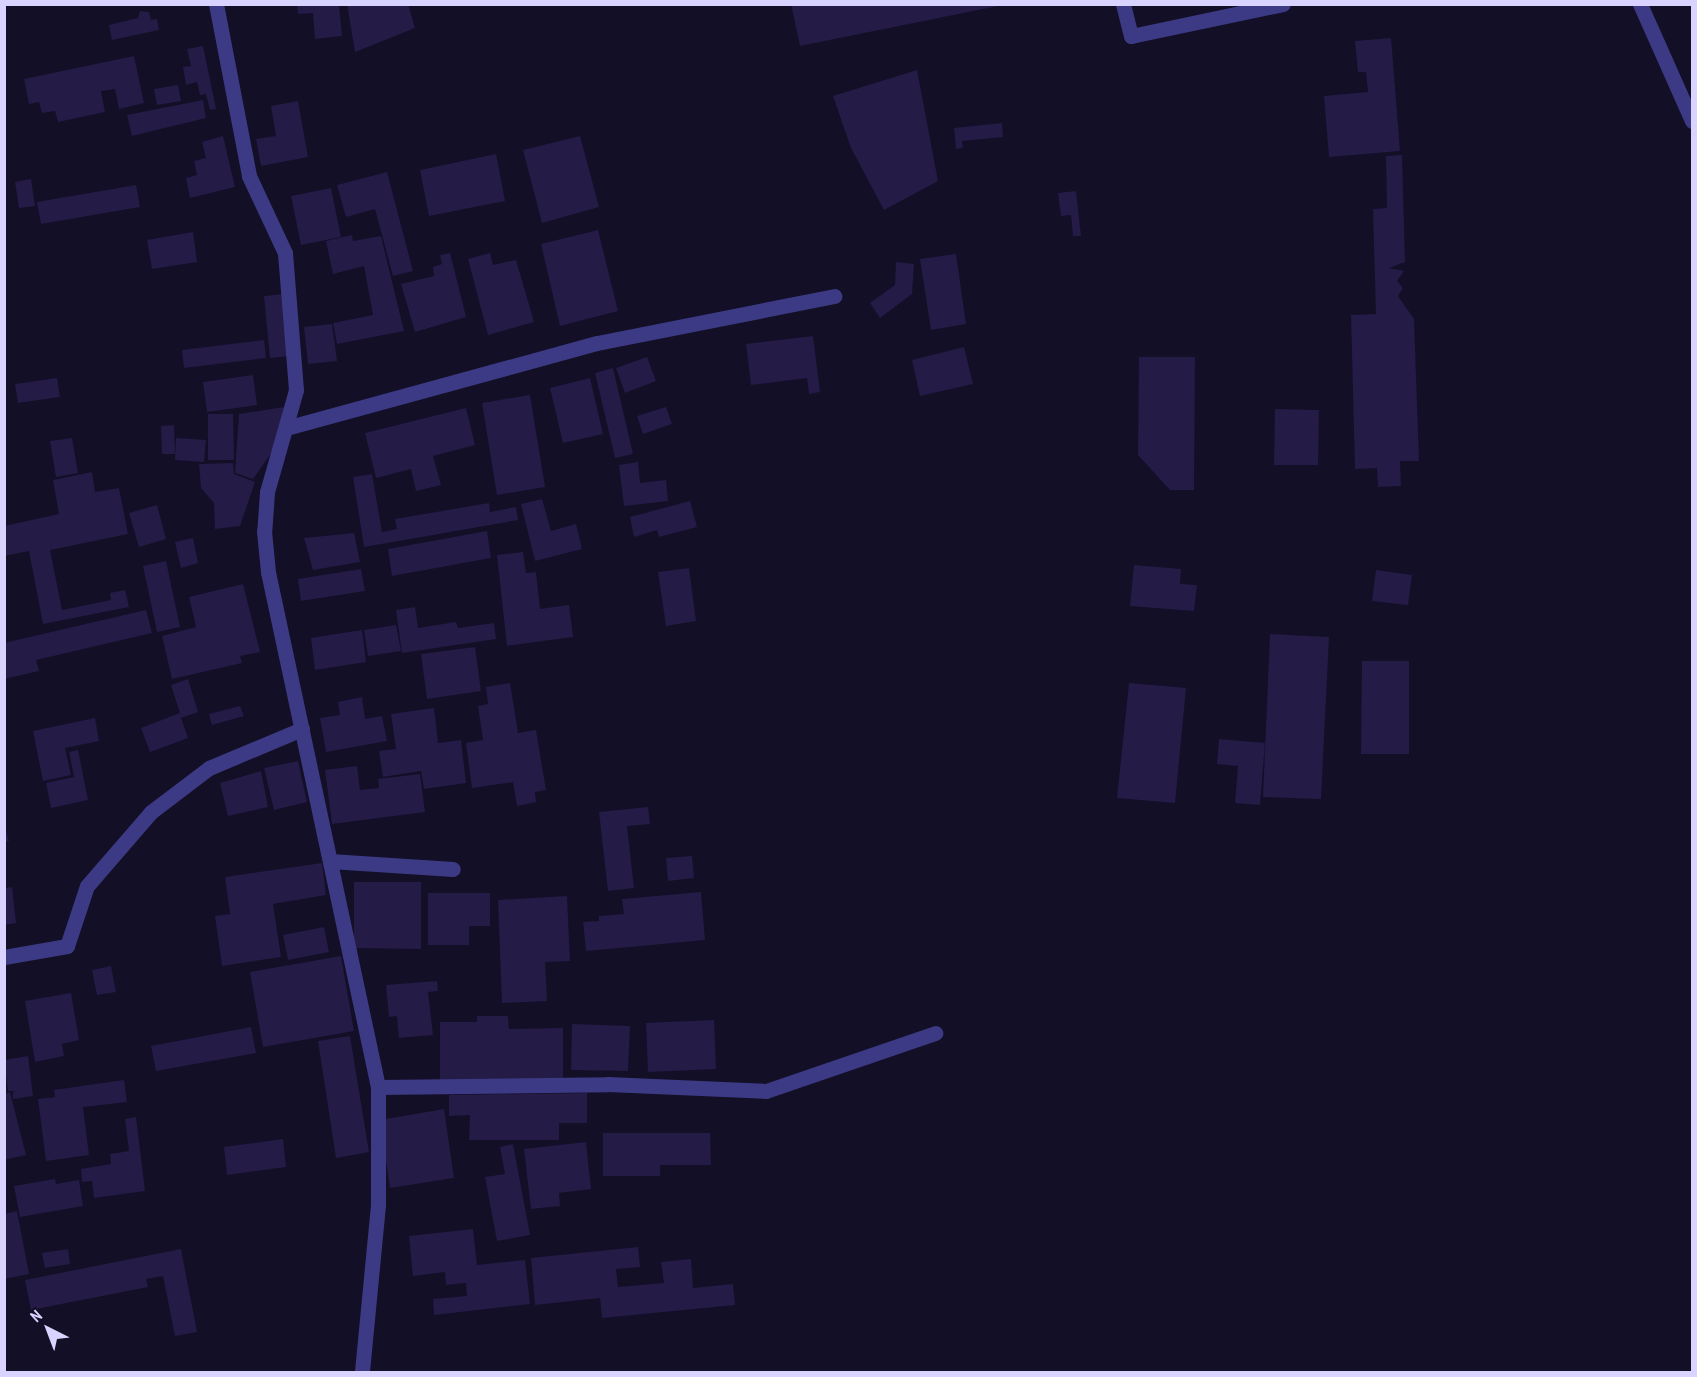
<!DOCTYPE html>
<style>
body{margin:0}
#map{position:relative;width:1697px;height:1377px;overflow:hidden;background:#130f26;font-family:"PT Sans Narrow",sans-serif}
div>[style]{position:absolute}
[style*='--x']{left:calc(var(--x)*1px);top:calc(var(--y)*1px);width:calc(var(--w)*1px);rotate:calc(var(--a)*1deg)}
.building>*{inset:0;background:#241b47}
.minor>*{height:15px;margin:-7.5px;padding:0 7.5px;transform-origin:7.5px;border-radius:7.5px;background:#3d3a85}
span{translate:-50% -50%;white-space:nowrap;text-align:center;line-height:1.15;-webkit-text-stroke:4.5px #130f26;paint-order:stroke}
.frame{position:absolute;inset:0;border:6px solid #d9d4ff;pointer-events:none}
.north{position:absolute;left:18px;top:1299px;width:60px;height:60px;-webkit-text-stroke:4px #130f26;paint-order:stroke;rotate:318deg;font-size:16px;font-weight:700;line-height:24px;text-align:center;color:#d9d4ff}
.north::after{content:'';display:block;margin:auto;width:21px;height:27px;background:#d9d4ff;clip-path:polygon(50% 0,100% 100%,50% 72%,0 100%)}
</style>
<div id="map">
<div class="building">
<div style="clip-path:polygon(297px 4px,339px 4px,342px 36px,315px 39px,313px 13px,298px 14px)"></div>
<div style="clip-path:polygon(347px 4px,408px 4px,415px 28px,355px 52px)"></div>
<div style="clip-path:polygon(791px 4px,998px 4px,998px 6px,800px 46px)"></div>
<div style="clip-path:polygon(140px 11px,149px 12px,151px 20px,157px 19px,159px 30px,112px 40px,109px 25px,138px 18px)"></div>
<div style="clip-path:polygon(1391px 38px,1400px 151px,1329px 157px,1324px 96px,1368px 92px,1366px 72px,1358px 72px,1355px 41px)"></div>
<div style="clip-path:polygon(203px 46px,216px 109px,210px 110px,206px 94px,200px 95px,197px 82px,186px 85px,183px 67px,191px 66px,187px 49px)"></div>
<div style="clip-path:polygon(134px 56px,144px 103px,119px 109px,115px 89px,101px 91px,105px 112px,58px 122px,55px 111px,42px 113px,39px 102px,29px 104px,24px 79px)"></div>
<div style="clip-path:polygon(917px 70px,938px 181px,884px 210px,851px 148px,833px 96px)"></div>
<div style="clip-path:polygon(178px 85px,181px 101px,157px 105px,154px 89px)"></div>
<div style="clip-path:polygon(203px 100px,206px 118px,132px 136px,127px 115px)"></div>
<div style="clip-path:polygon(298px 101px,308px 157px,261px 166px,256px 139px,276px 136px,271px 106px)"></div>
<div style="clip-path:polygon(1002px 123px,1003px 137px,962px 141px,963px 148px,956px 149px,954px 128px)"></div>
<div style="clip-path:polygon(223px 136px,235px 187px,190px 198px,186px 178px,197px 175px,194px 161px,206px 158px,202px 142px)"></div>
<div style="clip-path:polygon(580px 136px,599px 207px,542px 223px,523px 150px)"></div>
<div style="clip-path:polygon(496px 154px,505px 201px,429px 216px,420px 170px)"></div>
<div style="clip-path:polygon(1402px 155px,1405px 262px,1389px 268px,1404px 271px,1397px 281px,1403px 288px,1398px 296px,1414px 319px,1419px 461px,1400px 461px,1401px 486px,1378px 487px,1377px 468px,1355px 469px,1351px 315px,1376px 314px,1373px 209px,1387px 208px,1386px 156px)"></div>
<div style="clip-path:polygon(387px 172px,413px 271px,393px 276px,375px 209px,346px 217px,337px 185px)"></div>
<div style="clip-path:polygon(31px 179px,35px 206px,19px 208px,15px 182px)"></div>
<div style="clip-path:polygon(136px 185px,140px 207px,41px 224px,37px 202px)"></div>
<div style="clip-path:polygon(331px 188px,341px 237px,301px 245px,291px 196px)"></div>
<div style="clip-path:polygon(1076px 191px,1081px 236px,1073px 236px,1071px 215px,1061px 216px,1058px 193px)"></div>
<div style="clip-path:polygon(598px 230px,618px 311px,560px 326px,541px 244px)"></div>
<div style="clip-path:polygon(193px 232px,197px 262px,152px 269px,147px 240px)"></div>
<div style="clip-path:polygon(352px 235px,353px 241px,381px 236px,404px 331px,337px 344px,333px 323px,373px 315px,364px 266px,333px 274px,326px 241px)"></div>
<div style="clip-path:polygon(450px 253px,466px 317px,415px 332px,401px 284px,434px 276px,433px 267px,442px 264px,440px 255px)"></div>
<div style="clip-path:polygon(490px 253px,493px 265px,516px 260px,534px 322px,488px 335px,468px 259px)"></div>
<div style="clip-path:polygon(956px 254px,966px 324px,931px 330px,920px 259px)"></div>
<div style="clip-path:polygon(896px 262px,914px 264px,912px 294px,880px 318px,870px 303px,895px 285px)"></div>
<div style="clip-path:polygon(284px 294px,290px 356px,270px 358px,264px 296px)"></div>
<div style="clip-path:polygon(332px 324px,337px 361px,308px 364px,304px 327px)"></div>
<div style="clip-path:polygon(813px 336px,820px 392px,809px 394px,807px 378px,751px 385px,746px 344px)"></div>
<div style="clip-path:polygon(264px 340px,266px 358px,184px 368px,182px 350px)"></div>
<div style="clip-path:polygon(964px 347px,973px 384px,920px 396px,912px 360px)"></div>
<div style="clip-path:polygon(647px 357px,656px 381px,625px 393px,616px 368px)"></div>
<div style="clip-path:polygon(1139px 357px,1195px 357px,1194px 490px,1170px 490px,1138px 455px)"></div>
<div style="clip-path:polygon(613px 368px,633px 454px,615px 458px,595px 373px)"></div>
<div style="clip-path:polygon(253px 375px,257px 405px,207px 412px,203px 382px)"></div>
<div style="clip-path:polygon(57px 378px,60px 397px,18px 403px,15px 384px)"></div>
<div style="clip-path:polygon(590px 378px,603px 434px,563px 443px,550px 388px)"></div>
<div style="clip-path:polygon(530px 395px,545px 487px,497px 495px,482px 403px)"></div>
<div style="clip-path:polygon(284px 407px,275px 448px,253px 479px,235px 473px,239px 414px)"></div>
<div style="clip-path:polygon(666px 407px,672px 424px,643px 434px,637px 416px)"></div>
<div style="clip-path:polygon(466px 408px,475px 445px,433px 456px,441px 485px,416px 491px,411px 469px,376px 478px,365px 433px)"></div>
<div style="clip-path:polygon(1275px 409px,1319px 410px,1318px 465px,1274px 465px)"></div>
<div style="clip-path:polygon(208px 414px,233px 414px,234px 460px,208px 460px)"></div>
<div style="clip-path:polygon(174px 425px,175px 454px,162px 454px,161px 426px)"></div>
<div style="clip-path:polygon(72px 438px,78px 473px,56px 477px,50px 441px)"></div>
<div style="clip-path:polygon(176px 438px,206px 440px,204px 462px,175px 460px)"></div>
<div style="clip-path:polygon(638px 462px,640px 483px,666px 480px,668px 501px,624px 506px,619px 465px)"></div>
<div style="clip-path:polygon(233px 463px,234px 474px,255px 482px,240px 526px,215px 529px,214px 503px,201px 488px,199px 464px)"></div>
<div style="clip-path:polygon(92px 472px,95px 492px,119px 488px,128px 534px,50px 550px,62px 610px,111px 600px,110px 593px,125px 590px,129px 607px,43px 624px,29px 551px,4px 556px,4px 526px,59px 514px,53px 480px)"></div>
<div style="clip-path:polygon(372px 474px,382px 532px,397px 529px,395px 519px,489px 503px,490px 512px,516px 507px,518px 520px,364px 547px,353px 477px)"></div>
<div style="clip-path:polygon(542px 499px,551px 531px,576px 524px,582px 549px,535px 561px,521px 504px)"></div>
<div style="clip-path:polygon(690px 501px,697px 527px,659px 537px,657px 530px,634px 537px,630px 517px)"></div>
<div style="clip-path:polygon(157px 505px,166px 539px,139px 547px,129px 513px)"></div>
<div style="clip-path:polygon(487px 531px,491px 558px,392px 576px,388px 549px)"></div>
<div style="clip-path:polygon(354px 533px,360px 562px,313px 570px,304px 538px)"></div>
<div style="clip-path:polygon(193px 538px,198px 563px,181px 568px,175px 542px)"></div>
<div style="clip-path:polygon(523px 552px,526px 573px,536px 572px,540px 609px,569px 605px,573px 637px,507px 646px,497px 555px)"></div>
<div style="clip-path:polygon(166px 561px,180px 627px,157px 632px,143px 566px)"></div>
<div style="clip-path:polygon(1134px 565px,1181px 569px,1180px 584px,1197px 585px,1194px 611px,1130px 606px)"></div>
<div style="clip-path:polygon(689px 568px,696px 621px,666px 626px,658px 572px)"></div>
<div style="clip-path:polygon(361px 569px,365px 591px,301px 601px,298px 579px)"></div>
<div style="clip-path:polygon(1376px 570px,1412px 575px,1408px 605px,1372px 601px)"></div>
<div style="clip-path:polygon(243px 584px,260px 652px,240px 656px,242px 663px,172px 679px,162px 636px,196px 627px,189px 597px)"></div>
<div style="clip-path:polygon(415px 607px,418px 628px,456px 622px,458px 628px,494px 623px,496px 639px,402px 653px,396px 610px)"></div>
<div style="clip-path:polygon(146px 610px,152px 633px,36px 660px,39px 671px,4px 679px,4px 643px)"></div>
<div style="clip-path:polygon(396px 625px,401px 651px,368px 656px,364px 630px)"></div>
<div style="clip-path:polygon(362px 630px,366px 662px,315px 670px,311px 638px)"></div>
<div style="clip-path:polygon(1270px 634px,1329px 637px,1321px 799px,1263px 797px)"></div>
<div style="clip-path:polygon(475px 647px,481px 691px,427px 699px,421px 654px)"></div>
<div style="clip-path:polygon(1362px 661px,1409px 661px,1409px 754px,1361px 754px)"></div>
<div style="clip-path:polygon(188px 679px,198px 712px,181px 718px,188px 738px,150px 752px,141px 728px,180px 713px,171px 685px)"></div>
<div style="clip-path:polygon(510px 683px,518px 733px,536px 730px,546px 790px,535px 792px,536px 802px,517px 806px,513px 782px,472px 788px,466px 743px,483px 740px,478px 706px,488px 704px,486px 687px)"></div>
<div style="clip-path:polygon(1129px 683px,1186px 688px,1175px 803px,1117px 798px)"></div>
<div style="clip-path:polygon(362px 697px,365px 719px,382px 716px,387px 741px,326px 752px,320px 718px,340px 715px,338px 702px)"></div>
<div style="clip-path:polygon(240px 706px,244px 716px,212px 725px,209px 714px)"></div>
<div style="clip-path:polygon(434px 708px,438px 743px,461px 740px,466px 783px,424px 789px,421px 771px,383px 777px,379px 751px,396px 749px,391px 714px)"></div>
<div style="clip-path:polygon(95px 718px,99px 741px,65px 748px,71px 775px,43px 781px,33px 731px)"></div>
<div style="clip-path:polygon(1219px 739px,1265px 743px,1260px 805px,1235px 803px,1238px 766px,1217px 764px)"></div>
<div style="clip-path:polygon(78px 750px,88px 800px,51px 808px,46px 783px,74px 777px,69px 752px)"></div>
<div style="clip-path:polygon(298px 761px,307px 802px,274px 810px,264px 768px)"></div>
<div style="clip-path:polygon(357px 766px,360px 790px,379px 788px,378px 779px,420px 774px,425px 812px,332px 824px,325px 770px)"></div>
<div style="clip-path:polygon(261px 771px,268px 807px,228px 816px,220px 783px)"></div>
<div style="clip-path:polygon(648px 807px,650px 824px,627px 826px,634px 888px,608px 891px,599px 812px)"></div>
<div style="clip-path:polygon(4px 824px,9px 841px,4px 842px)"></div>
<div style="clip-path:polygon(692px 856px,694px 878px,668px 881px,666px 858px)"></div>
<div style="clip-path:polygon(322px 863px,326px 895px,273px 904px,281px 957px,222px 966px,215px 916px,230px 914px,225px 877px)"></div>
<div style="clip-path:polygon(354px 882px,421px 882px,421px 949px,354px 948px)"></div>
<div style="clip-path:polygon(12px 887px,16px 923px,4px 925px,4px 888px)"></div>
<div style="clip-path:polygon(701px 892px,705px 940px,586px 951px,583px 922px,599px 921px,599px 916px,624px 914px,622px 899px)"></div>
<div style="clip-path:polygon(428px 893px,490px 893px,490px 926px,469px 926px,469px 945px,428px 945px)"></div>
<div style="clip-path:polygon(567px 896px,570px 961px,545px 962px,547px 1001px,502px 1003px,498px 900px)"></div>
<div style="clip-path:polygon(324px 927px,329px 952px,288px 960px,283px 935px)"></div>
<div style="clip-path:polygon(341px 956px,354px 1031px,263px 1047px,250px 972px)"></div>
<div style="clip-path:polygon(111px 966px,116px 992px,97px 995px,92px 970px)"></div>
<div style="clip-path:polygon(437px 981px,438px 991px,428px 992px,433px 1035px,399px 1038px,397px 1016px,389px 1017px,386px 985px)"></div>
<div style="clip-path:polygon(71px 993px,79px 1040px,62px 1044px,64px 1056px,35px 1062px,25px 1001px)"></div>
<div style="clip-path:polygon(477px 1016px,508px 1016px,509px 1029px,563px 1028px,563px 1079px,440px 1080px,440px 1022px,477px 1022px)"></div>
<div style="clip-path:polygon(714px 1020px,716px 1069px,648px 1072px,646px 1023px)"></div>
<div style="clip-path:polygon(572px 1024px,630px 1026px,628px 1071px,571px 1070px)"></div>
<div style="clip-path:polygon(251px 1027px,256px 1053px,156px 1071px,151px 1046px)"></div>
<div style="clip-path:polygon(350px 1036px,369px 1152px,336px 1158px,318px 1041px)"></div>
<div style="clip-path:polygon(28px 1056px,33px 1096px,13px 1099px,13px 1092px,16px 1091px,8px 1091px,4px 1060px)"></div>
<div style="clip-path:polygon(124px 1080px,127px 1102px,83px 1107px,89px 1155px,46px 1161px,38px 1099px,55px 1097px,54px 1090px)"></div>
<div style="clip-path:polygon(10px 1092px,26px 1155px,4px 1160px,4px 1094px)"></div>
<div style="clip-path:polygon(587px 1093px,587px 1123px,559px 1123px,559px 1140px,469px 1140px,470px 1115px,449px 1116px,449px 1095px)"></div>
<div style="clip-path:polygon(444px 1109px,454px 1178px,390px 1188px,380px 1120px)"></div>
<div style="clip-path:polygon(136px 1117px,145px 1191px,94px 1198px,92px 1181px,82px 1182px,81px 1169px,111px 1164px,110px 1154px,129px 1151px,125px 1119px)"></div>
<div style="clip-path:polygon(603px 1133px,710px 1133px,711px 1165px,660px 1165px,660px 1176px,603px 1176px)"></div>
<div style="clip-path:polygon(283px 1139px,286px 1167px,227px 1175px,224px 1147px)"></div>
<div style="clip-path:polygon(586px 1142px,591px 1189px,559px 1193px,560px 1206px,531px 1209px,524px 1149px)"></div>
<div style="clip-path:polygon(513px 1144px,530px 1235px,497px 1241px,485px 1177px,505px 1174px,500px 1147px)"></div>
<div style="clip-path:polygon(55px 1179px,56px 1184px,79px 1180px,83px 1206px,20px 1217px,14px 1186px)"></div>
<div style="clip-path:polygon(17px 1211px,29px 1274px,4px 1279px,4px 1214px)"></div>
<div style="clip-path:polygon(473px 1229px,477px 1265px,525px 1260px,530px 1304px,434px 1315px,433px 1299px,467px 1296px,466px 1283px,446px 1285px,445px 1272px,413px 1276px,409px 1236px)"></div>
<div style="clip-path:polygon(638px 1247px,640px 1267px,616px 1269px,618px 1287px,664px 1283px,661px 1262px,691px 1259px,693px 1288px,733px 1284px,735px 1305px,602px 1318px,600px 1298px,535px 1305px,531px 1258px)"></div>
<div style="clip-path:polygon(68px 1249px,70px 1264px,45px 1268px,42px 1253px)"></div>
<div style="clip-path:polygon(181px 1249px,197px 1332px,175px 1336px,163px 1276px,146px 1279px,148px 1287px,31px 1310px,25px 1280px)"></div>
</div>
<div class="minor">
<div style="--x:216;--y:4;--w:175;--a:79.1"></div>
<div style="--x:249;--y:176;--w:85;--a:64.9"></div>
<div style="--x:285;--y:253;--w:137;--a:85.4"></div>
<div style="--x:296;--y:390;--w:106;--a:105.9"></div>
<div style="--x:267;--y:492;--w:39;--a:94"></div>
<div style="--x:264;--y:531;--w:41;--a:84.4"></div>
<div style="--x:268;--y:572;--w:527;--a:77.94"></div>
<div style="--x:378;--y:1087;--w:118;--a:90"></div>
<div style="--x:378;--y:1205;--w:168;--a:95.5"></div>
<div style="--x:1123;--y:4;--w:33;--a:76"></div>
<div style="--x:1131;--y:36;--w:155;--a:-11.9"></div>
<div style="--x:1640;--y:4;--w:128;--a:66"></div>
<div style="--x:286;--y:428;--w:322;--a:-15.3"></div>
<div style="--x:597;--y:343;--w:242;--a:-11.2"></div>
<div style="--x:330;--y:861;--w:123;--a:3.7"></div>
<div style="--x:4;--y:957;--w:64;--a:-9.9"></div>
<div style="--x:67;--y:946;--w:63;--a:-71.6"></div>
<div style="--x:87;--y:886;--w:98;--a:-49.1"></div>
<div style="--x:151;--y:812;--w:73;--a:-37.2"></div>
<div style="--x:209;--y:768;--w:101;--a:-22.8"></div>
<div style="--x:378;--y:1087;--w:230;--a:-0.7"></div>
<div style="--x:608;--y:1084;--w:158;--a:2.5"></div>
<div style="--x:766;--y:1091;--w:179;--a:-18.9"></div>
</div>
<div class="frame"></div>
<div class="north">N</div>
</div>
